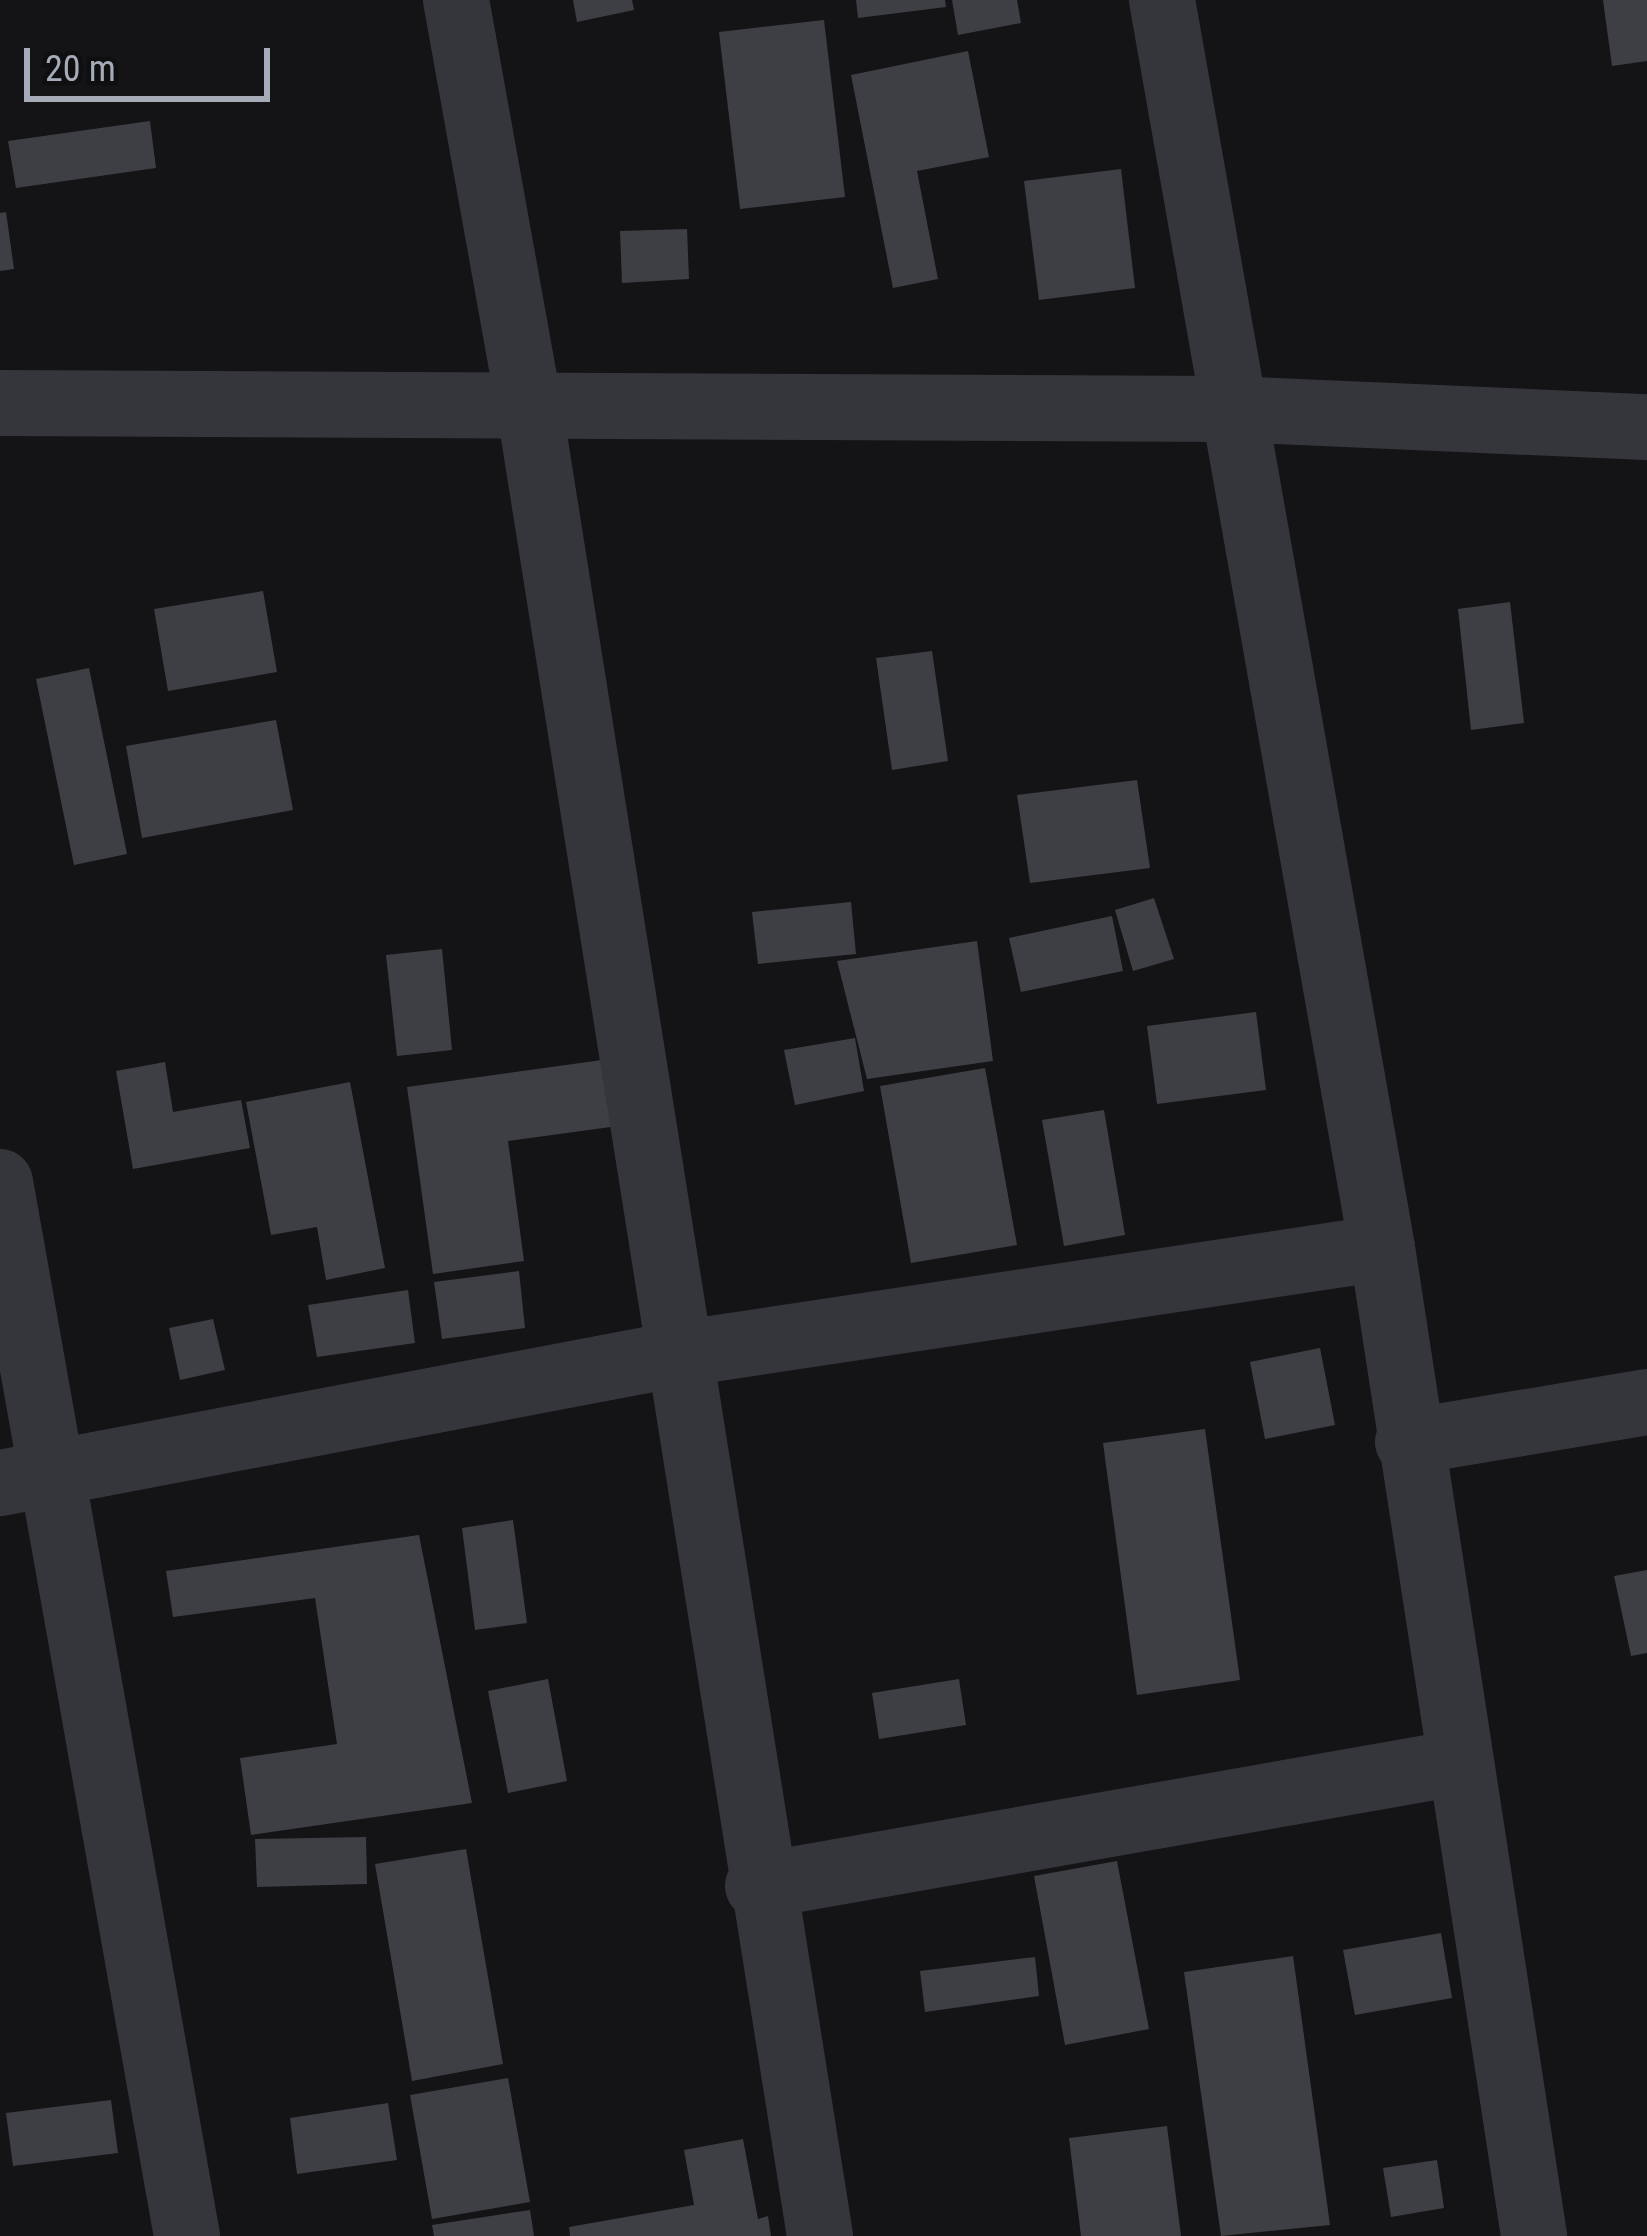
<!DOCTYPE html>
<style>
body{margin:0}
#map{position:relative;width:1647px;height:2236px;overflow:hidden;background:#141416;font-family:"Roboto Condensed",sans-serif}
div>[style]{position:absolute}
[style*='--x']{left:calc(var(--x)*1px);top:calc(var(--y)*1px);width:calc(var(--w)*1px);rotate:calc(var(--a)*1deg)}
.building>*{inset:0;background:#3e3f44}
.street>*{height:66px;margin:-33px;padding:0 33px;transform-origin:33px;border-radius:33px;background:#35363c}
span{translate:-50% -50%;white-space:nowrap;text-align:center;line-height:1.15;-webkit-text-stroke:9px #0f0f11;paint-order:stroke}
.scale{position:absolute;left:24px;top:48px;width:246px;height:54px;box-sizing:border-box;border:6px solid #a5acb8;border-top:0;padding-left:15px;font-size:36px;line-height:42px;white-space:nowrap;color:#a5acb8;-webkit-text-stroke:9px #0f0f11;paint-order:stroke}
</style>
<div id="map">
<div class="building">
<div style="clip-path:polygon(573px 0,632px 0,634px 10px,577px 22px)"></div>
<div style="clip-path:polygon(856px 0,945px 0,946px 7px,858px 18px)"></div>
<div style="clip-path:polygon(952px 0,1017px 0,1021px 23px,958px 35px)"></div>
<div style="clip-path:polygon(1603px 0,1647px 0,1647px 61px,1612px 66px)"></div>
<div style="clip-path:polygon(824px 20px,845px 197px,740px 209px,719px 32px)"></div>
<div style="clip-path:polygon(968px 51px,989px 157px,917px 171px,938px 279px,893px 288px,851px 75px)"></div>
<div style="clip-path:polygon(150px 121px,156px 168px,16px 188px,8px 141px)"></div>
<div style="clip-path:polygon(1121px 169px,1135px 288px,1039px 300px,1024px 181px)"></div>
<div style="clip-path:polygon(6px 212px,14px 269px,0 271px,0 213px)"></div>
<div style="clip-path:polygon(687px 229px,689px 279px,622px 283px,620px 231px)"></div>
<div style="clip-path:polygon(263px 591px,277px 672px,168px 691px,154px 609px)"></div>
<div style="clip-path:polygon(1510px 602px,1524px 723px,1471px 730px,1458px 609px)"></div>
<div style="clip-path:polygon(932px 651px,948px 761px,892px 770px,876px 658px)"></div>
<div style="clip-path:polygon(89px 668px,127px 854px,74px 865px,36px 679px)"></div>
<div style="clip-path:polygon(276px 720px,293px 810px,142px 838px,126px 746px)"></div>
<div style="clip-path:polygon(1137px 780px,1150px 868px,1030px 883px,1017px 795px)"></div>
<div style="clip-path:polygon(1154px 898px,1174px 959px,1133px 971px,1115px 910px)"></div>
<div style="clip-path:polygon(851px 902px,856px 954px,758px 964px,752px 912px)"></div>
<div style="clip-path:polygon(1112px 916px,1123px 971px,1021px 992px,1009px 938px)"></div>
<div style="clip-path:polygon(977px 941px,993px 1061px,867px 1079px,837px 961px)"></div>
<div style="clip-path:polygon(442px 949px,452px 1050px,397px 1056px,386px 955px)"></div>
<div style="clip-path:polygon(1256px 1012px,1266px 1090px,1157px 1104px,1147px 1026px)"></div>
<div style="clip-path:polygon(855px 1038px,864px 1091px,795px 1105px,784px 1050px)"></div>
<div style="clip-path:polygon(609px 1059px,618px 1126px,508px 1141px,524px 1261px,433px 1274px,407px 1087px)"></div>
<div style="clip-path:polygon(165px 1062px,173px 1112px,241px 1100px,250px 1148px,133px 1169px,116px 1071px)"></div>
<div style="clip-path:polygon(985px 1068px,1017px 1245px,911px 1263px,880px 1086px)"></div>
<div style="clip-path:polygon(350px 1082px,385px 1268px,326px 1280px,317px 1227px,271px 1235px,246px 1102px)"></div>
<div style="clip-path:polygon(1104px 1110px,1125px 1235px,1064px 1246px,1042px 1120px)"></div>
<div style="clip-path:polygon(519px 1271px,525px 1328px,442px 1339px,434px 1282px)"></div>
<div style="clip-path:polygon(408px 1290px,415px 1343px,317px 1357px,308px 1305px)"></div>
<div style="clip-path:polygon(213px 1319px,225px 1370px,180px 1380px,169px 1328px)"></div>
<div style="clip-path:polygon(1320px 1348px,1335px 1425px,1265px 1439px,1250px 1362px)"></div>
<div style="clip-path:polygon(1205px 1429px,1240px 1680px,1137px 1695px,1103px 1443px)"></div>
<div style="clip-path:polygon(513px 1520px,527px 1623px,475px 1630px,462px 1528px)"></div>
<div style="clip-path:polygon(419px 1535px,472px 1803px,251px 1835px,240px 1758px,337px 1744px,315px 1598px,173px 1617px,166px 1571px)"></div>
<div style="clip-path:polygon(1647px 1570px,1647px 1653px,1631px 1656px,1614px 1576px)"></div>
<div style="clip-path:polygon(548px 1679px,567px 1781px,508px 1793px,488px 1691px)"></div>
<div style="clip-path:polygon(959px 1679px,966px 1725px,879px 1739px,872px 1693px)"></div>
<div style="clip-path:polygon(366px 1837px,367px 1884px,257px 1887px,255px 1839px)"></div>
<div style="clip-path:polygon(466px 1849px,503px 2064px,412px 2081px,375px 1864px)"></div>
<div style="clip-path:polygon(1117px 1861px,1149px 2029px,1065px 2045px,1034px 1876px)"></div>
<div style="clip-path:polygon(1441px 1933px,1452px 1998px,1355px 2015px,1343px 1950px)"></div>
<div style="clip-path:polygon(1293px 1956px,1330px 2225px,1221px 2236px,1184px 1972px)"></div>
<div style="clip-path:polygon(1035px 1957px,1039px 1996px,925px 2012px,920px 1971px)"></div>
<div style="clip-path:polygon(508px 2078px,530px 2202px,432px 2219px,410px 2095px)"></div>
<div style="clip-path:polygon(111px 2100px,118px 2153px,13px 2166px,6px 2113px)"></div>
<div style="clip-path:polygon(388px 2103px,397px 2160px,297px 2174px,290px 2118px)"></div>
<div style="clip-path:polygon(1167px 2126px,1181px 2236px,1081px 2236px,1069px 2138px)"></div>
<div style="clip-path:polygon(743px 2139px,758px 2219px,768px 2216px,771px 2236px,570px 2236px,569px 2227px,694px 2205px,684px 2150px)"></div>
<div style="clip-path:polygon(1437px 2160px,1444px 2208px,1391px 2217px,1383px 2168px)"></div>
<div style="clip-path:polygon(530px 2210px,534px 2236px,434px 2236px,432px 2225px)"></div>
</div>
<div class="street">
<div style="--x:456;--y:0;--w:418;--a:79.8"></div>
<div style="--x:530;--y:411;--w:1848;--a:80.97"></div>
<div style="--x:1162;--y:0;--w:1267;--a:80"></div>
<div style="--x:1382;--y:1248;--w:1000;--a:81.25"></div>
<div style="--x:0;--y:403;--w:1231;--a:0.28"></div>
<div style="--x:1231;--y:409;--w:416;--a:2.5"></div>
<div style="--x:0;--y:1182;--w:1070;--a:79.94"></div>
<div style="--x:1408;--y:1442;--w:242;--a:-9.5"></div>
<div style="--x:0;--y:1483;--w:684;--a:-10.78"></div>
<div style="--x:672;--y:1355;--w:718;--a:-8.57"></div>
<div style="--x:758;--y:1886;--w:709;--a:-9.99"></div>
</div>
<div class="scale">20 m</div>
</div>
